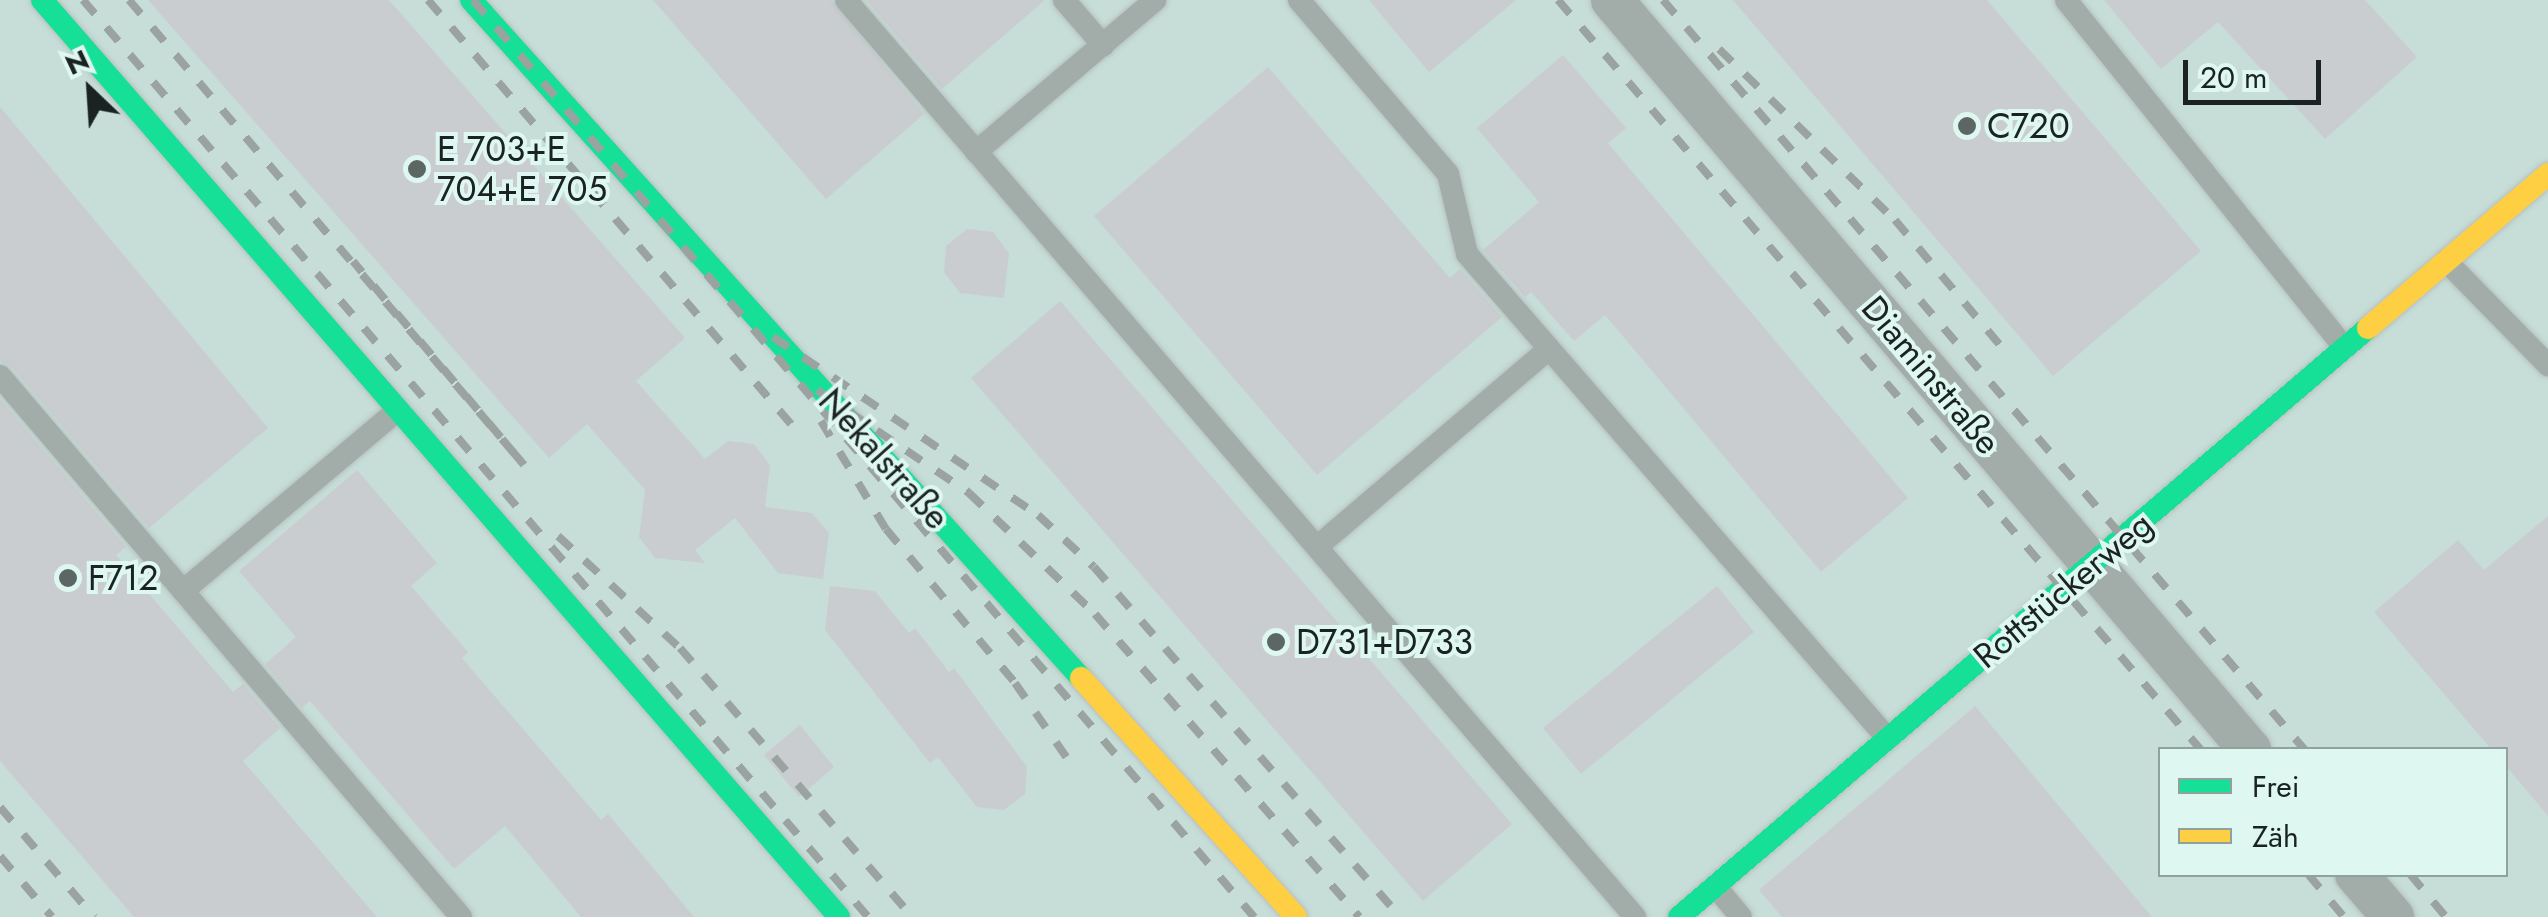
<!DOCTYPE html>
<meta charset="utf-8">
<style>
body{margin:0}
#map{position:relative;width:2548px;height:917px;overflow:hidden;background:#d8e4e1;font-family:Jost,sans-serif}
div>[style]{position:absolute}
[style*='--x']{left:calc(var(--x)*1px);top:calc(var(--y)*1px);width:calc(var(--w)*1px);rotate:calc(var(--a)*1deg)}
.built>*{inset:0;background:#c6ddd8}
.building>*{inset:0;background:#cacdcf}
.roads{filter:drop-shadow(0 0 2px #b7c0be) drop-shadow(0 0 2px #b7c0be)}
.lane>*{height:22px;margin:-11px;padding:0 11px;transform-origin:11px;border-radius:11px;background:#a2aca9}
.street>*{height:42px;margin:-21px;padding:0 21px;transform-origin:21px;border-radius:21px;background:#a2aca9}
.fast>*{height:22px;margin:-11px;padding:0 11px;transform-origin:11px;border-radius:11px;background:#16e098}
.slow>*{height:22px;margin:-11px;padding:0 11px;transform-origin:11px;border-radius:11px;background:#ffcf43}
.rail>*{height:8px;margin-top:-4px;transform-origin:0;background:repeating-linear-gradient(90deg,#9ba3a0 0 18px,transparent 0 36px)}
.dots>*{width:28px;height:28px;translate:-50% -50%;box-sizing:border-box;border:5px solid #dff7f1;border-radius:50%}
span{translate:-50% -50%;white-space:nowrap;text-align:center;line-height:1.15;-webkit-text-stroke:8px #dff7f1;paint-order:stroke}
.poi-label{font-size:35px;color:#1a2321}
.left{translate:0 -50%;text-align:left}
.street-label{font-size:35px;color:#1a2321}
.legend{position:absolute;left:2158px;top:747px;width:350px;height:130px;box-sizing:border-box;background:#dff7f1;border:2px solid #90a29e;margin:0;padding:12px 18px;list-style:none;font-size:30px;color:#1a2321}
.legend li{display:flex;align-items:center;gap:20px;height:50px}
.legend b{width:50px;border:2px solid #90a29e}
.north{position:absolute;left:40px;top:40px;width:100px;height:100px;-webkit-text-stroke:8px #dff7f1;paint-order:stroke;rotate:335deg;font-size:28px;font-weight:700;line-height:40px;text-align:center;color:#1a2321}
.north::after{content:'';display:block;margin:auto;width:35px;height:45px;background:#1a2321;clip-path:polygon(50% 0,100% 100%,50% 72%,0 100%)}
.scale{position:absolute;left:2183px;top:60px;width:138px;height:45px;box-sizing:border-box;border:5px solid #1a2321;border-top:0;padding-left:12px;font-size:30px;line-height:35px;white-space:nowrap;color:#1a2321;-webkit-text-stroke:8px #dff7f1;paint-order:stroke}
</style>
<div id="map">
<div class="built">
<div style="clip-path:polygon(evenodd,0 0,2548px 0,2548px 917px,0 917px,0 0,2160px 750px,2506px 750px,2506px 874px,2160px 874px,2160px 750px)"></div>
</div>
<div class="building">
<div style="clip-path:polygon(148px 0,389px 0,685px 338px,636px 381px,705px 459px,728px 441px,754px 444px,770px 465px,765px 507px,812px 513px,829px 533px,823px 579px,778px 573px,735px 518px,695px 550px,705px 563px,655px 558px,639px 537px,645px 490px,587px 424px,549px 458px)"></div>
<div style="clip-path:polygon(653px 0,831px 0,924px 114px,826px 199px)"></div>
<div style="clip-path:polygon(866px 0,1045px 0,942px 89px)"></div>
<div style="clip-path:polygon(1369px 0,1516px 0,1429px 72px)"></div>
<div style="clip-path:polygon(1733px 0,1987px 0,2201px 251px,2053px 376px)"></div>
<div style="clip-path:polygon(2104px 0,2365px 0,2417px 57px,2325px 139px,2218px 22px,2161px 69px)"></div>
<div style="clip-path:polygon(1563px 55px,1626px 128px,1608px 143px,1908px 498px,1821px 572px,1605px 315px,1574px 341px,1531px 292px,1525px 297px,1483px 250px,1539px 202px,1477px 128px)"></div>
<div style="clip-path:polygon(1268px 67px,1450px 278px,1460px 269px,1502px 317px,1317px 475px,1094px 216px)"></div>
<div style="clip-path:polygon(0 107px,268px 428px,149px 528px,11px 366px,0 361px)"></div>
<div style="clip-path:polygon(967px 229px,993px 232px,1009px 253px,1004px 298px,960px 293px,944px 272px,946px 246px)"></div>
<div style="clip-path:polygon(1060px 301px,1512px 824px,1423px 901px,971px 378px)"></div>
<div style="clip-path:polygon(0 399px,126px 547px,116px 555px,233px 692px,243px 684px,280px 728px,243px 761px,377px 917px,134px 917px,0 761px)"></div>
<div style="clip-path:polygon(357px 470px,437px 563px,411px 586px,468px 652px,462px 658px,601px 820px,608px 814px,694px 917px,581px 917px,505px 826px,454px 869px,310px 701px,302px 708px,265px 664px,296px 637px,239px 571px)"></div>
<div style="clip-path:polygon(2548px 516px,2548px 816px,2506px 766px,2506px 750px,2492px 750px,2374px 612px,2458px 540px,2484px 570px)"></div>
<div style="clip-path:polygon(830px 586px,875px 591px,909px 633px,915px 628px,949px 672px,954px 668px,1027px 767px,1025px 794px,1004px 810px,977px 807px,938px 757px,930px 763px,825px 630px)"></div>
<div style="clip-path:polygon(1717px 586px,1754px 632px,1581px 774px,1543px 728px)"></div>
<div style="clip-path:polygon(1975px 706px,2152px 917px,1782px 917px,1759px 890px)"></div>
<div style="clip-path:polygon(800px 725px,834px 767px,799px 797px,764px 755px)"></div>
</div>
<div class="roads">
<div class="lane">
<div style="--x:846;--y:0;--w:1210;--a:49.29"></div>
<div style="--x:1064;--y:0;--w:60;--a:49.1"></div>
<div style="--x:1299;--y:0;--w:229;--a:49.4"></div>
<div style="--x:1448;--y:174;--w:82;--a:76.6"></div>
<div style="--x:1467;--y:254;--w:642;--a:49.04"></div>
<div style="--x:2066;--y:0;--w:445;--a:51.3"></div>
<div style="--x:976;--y:152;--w:235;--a:-40.3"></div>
<div style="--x:2446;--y:261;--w:146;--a:45.6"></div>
<div style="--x:0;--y:376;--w:711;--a:49.56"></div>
<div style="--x:1318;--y:546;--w:304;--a:-40.5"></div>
<div style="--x:183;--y:591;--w:281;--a:-40.1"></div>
<div style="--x:1715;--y:886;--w:40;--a:50"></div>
</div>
<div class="street">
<div style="--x:1612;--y:0;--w:985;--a:49.61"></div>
<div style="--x:2356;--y:874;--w:57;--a:49.3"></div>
</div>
<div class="fast">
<div style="--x:42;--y:0;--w:1215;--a:49"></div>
<div style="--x:471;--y:0;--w:912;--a:48.02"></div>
<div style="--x:1679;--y:917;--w:906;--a:-40.53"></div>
</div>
<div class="slow">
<div style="--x:2368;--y:328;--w:237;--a:-40.5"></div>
<div style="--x:1081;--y:678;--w:321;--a:48"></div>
</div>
</div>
<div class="rail">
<div style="--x:83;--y:0;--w:1207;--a:49.43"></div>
<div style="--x:129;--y:0;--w:610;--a:49.65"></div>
<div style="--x:524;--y:465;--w:266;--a:-130"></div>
<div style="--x:428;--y:0;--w:575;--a:49.44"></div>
<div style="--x:473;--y:0;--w:1205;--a:49.58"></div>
<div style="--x:1558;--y:0;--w:988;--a:49.39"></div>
<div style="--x:1663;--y:0;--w:987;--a:49.44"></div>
<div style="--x:1719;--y:49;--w:245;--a:44.2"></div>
<div style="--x:1895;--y:220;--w:170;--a:50"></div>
<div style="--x:773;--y:337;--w:319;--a:33.9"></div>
<div style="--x:1038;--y:515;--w:76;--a:42.9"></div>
<div style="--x:1094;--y:567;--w:465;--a:48.8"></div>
<div style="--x:817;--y:390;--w:184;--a:34.1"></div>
<div style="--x:969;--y:493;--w:175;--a:43.8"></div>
<div style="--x:1095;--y:614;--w:402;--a:48.9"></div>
<div style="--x:821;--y:421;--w:126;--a:59"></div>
<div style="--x:886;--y:529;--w:201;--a:50"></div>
<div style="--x:1015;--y:683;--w:107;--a:55.3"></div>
<div style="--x:558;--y:536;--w:166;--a:42.6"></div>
<div style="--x:680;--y:648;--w:355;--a:49.2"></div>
<div style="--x:0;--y:807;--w:145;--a:49.5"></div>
<div style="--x:0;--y:856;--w:80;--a:49.6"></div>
<div style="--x:2308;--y:874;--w:56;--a:50.1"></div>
<div style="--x:2410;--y:874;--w:56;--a:50.1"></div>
</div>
<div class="dots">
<div style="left:1967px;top:126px;background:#5c6764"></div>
<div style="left:417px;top:169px;background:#5c6764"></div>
<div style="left:68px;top:578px;background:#5c6764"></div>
<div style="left:1276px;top:642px;background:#5c6764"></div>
</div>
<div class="poi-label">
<span class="left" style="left:1987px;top:126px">C720</span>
<span class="left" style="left:437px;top:169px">E 703+E<br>704+E 705</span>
<span class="left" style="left:88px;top:578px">F712</span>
<span class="left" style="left:1296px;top:642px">D731+D733</span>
</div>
<div class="street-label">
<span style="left:1931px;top:375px;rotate:50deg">Diaminstraße</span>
<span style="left:884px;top:459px;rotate:48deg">Nekalstraße</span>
<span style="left:2063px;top:590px;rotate:-40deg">Rottstückerweg</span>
</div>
<ul class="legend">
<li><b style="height:12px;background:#16e098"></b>Frei</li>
<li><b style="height:12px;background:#ffcf43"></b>Zäh</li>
</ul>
<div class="north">N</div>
<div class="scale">20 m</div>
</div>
